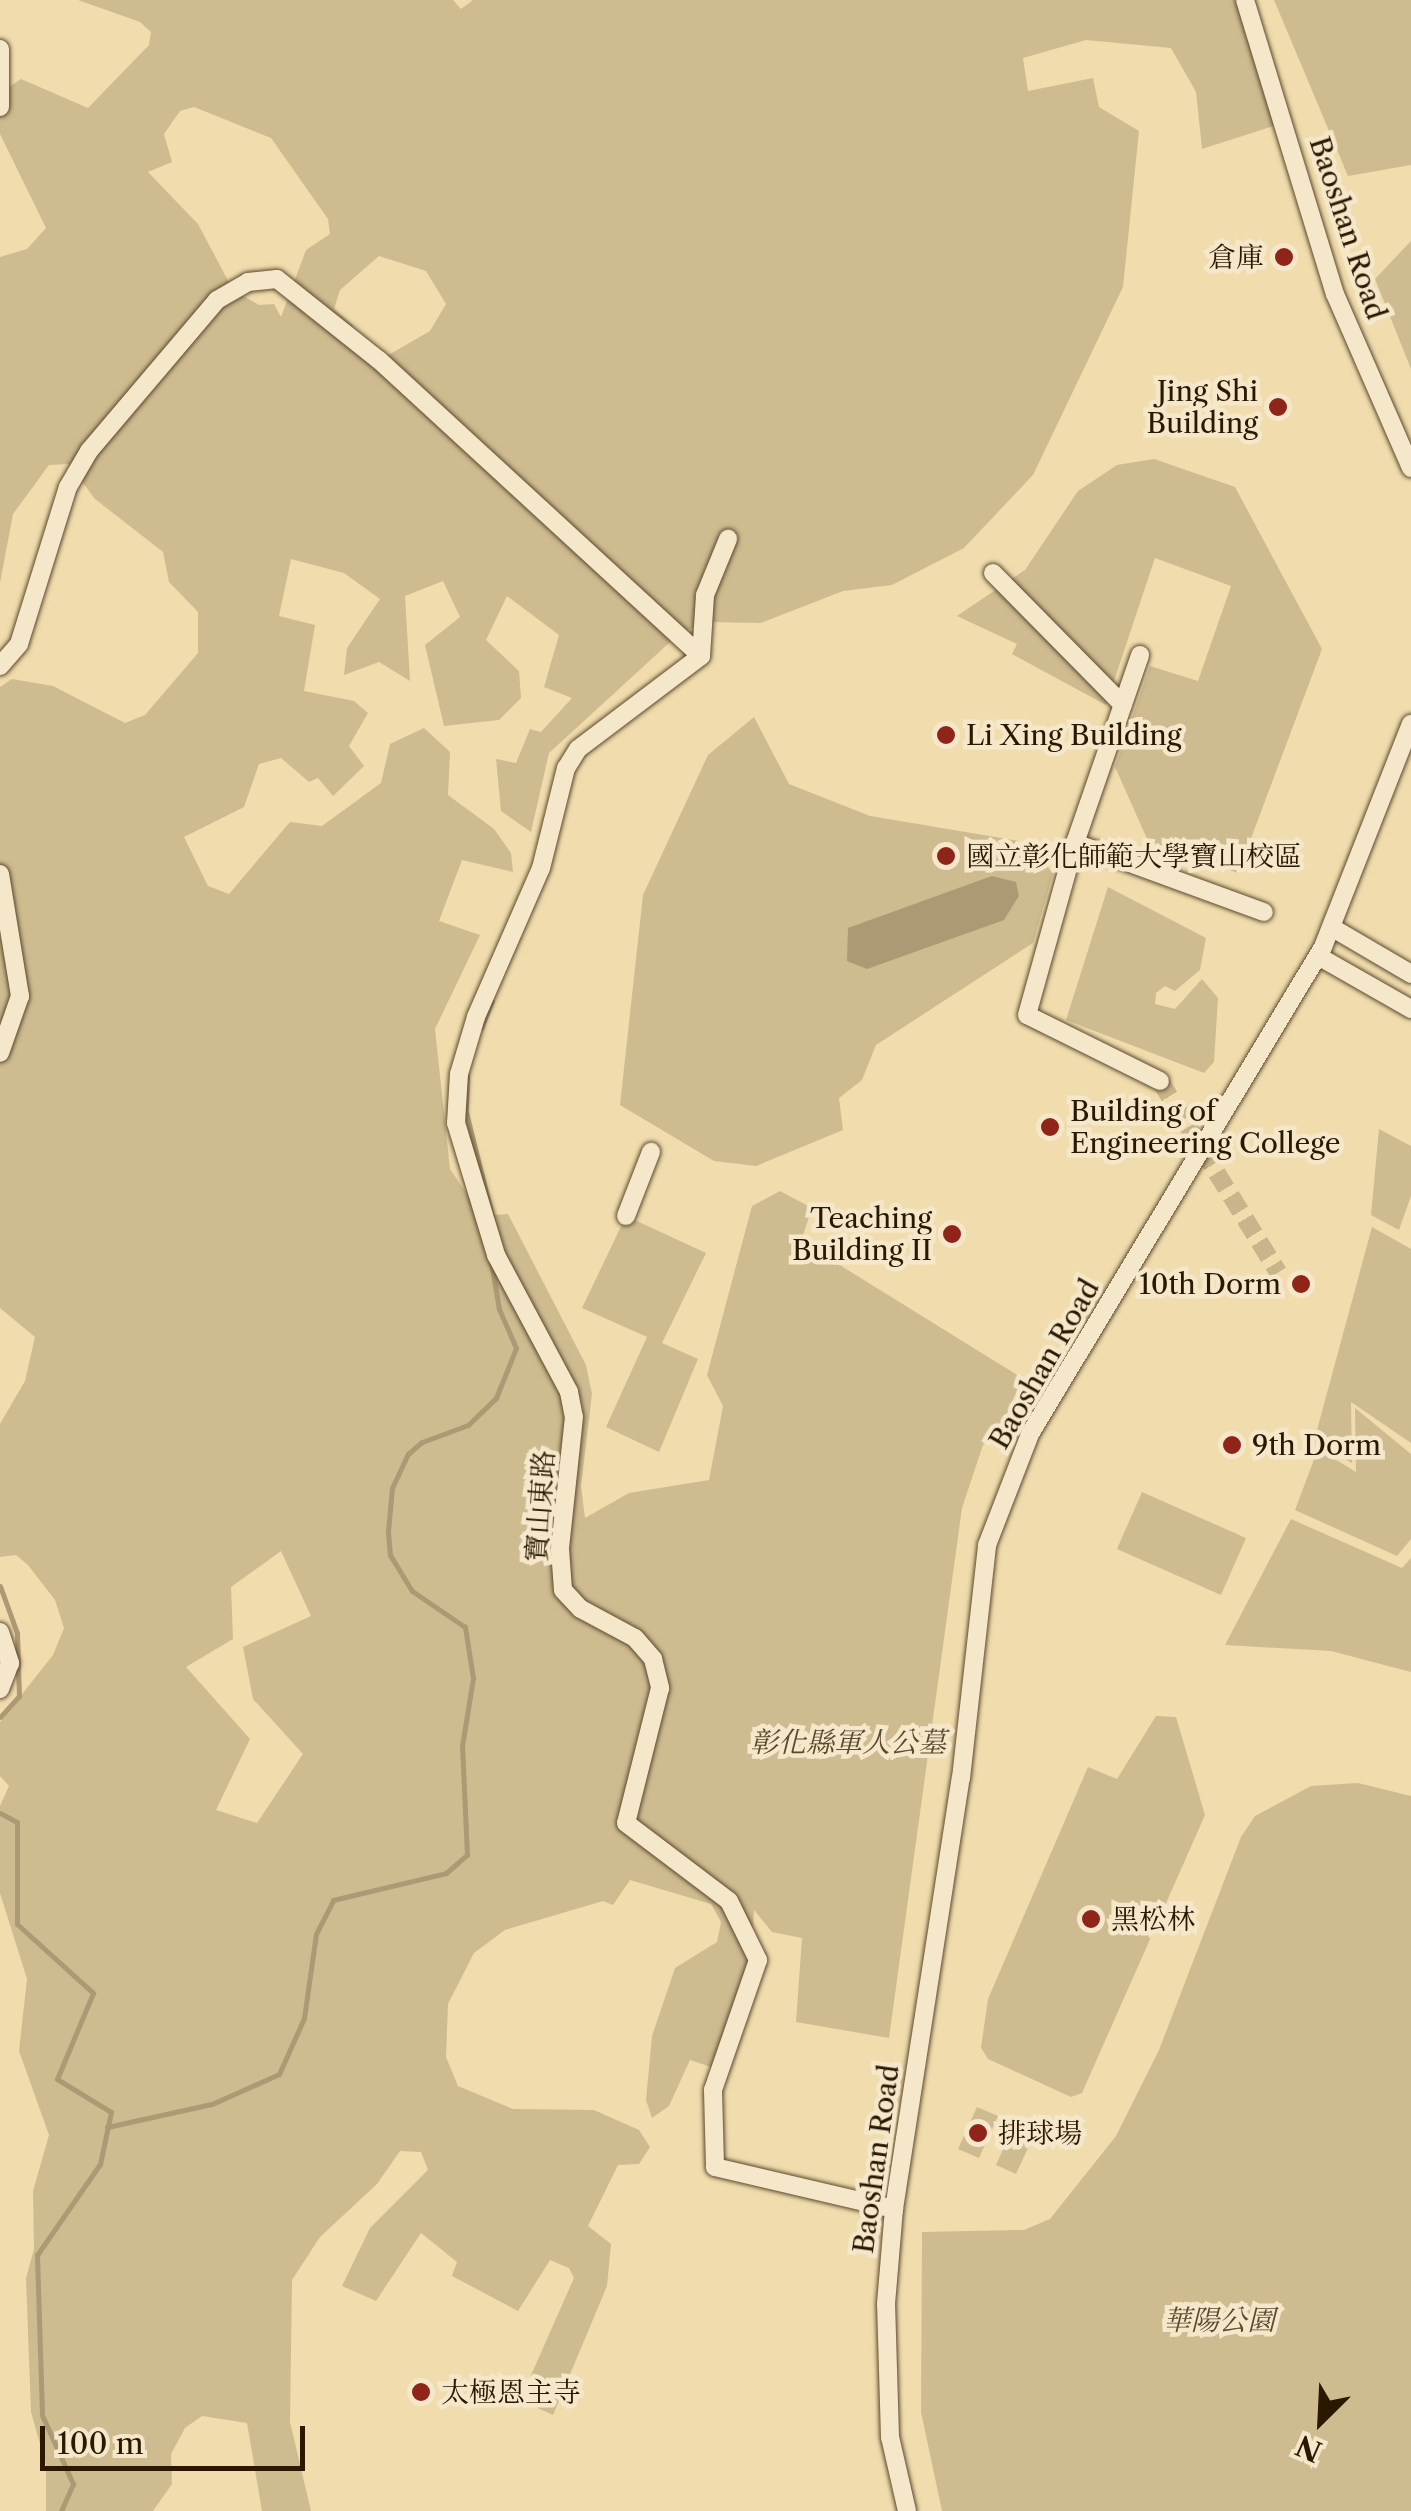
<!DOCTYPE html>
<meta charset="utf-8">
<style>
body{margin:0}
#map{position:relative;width:1411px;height:2511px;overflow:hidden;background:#f0dcad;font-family:"Libre Caslon Text","Noto Serif TC",serif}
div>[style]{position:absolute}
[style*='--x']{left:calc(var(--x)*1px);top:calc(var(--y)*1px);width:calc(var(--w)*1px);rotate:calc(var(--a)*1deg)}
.green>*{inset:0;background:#cebb90}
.water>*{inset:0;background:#ad9973}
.stream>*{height:5px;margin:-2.5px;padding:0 2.5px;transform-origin:2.5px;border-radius:2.5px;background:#ad9973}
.street-tunnel>*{height:18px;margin-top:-9px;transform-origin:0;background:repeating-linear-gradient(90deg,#c8b58b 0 18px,transparent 0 27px)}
.roads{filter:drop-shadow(0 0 2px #5c492c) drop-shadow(0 0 2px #5c492c)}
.street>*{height:18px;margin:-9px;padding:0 9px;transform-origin:9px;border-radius:9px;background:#f5e8ca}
.dots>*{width:28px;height:28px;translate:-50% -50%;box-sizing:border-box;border:5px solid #f5e8ca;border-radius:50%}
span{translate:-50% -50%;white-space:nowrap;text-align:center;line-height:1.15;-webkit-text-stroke:9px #f5e8ca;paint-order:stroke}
.street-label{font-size:28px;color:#2a1801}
.poi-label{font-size:28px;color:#2a1801}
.right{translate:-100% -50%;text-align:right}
.left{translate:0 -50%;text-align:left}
.park-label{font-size:28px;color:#5b492c;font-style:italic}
.north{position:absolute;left:1271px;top:2371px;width:100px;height:100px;-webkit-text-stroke:8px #f5e8ca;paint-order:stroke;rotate:204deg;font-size:28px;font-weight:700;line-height:40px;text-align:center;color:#2a1801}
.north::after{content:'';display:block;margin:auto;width:35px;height:45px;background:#2a1801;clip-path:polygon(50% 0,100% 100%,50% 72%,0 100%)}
.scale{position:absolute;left:40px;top:2426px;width:265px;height:45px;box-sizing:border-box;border:5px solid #2a1801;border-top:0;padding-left:12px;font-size:30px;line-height:35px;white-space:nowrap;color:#2a1801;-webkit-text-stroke:8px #f5e8ca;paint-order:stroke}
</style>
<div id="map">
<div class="green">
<div style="clip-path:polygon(evenodd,78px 0,453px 0,461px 9px,473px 0,1238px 0,1280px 124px,1202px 149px,1196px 92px,1171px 48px,1086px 40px,1023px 58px,1028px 91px,1093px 78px,1099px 107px,1139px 131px,1123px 287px,1033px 475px,964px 548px,892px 585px,843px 591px,761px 623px,709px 622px,680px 633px,549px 753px,531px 832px,501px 811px,496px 759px,516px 763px,530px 729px,541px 732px,572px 698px,544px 687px,559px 635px,507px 596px,486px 640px,519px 671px,521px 698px,499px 720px,444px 726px,425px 645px,460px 617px,443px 581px,405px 596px,410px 681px,379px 662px,344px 675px,347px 648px,380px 599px,344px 573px,291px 559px,279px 616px,315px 625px,304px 691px,354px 701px,368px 713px,349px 746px,364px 766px,333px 796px,318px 778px,309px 782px,281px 758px,259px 764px,244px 807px,184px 837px,208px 886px,229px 894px,290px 822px,322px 826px,381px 783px,390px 744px,424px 728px,450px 752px,448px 795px,494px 829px,511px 853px,513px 872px,462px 860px,439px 921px,480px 935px,435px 1029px,450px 1169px,482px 1216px,508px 1214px,586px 1365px,592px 1394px,581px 1486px,585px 1518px,629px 1493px,709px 1480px,723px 1406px,707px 1375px,752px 1206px,780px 1191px,812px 1208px,801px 1241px,1022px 1378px,1000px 1431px,983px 1445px,962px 1508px,889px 2038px,796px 2022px,802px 1938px,772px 1932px,754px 1910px,752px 1952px,716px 2058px,711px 2067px,690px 2060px,669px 2106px,652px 2118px,646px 2100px,652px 2036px,675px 1968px,717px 1942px,721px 1922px,711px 1904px,630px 1880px,613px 1905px,603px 1901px,505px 1930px,474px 1953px,448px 2004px,446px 2057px,458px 2086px,513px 2109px,594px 2110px,639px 2130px,650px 2147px,639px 2164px,618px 2165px,588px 2226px,611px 2244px,607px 2286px,553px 2415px,520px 2400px,574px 2278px,569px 2268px,550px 2260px,518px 2311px,452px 2276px,457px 2262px,421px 2233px,376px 2301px,342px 2286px,370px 2228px,428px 2170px,421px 2152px,400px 2151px,377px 2184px,320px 2237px,292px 2280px,290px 2422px,311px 2511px,262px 2511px,247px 2423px,202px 2416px,185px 2428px,171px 2454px,172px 2484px,153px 2511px,46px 2511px,46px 2465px,31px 2412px,26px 2278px,34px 2249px,33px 2191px,49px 2135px,19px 2051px,27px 1979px,0 1893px,0 1806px,9px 1786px,0 1776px,0 1722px,53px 1655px,64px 1628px,55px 1600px,28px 1565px,16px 1555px,0 1557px,0 1424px,25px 1381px,35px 1337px,0 1308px,0 687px,12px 679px,53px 686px,125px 723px,145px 715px,198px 653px,198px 612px,169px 582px,163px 552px,95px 499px,69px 464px,49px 465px,13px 514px,0 583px,0 257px,27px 249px,46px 228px,0 134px,0 114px,9px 87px,21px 79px,88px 108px,149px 45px,151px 32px,140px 22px,78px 0,194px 107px,271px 138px,328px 219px,330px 234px,306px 250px,281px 317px,274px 304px,259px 305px,233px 290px,198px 224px,148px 172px,172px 162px,164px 134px,180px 111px,194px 107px,78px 0,379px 256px,426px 271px,446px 304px,430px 331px,385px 357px,347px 342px,353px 325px,334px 309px,340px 290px,379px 256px,78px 0,281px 1551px,311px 1616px,243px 1647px,253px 1699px,303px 1754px,257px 1823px,216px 1810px,250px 1739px,186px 1667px,233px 1639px,231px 1587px,281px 1551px)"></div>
<div style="clip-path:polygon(1274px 0,1411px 0,1411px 165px,1348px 176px)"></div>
<div style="clip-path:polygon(1411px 241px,1411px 369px,1375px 279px)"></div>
<div style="clip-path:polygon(1154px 459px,1235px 487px,1322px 649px,1238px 873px,1148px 841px,1115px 767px,1150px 666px,1198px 681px,1231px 586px,1155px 558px,1106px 705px,1012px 654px,1017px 644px,957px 616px,1025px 570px,1078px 491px,1117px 465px)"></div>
<div style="clip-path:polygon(754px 717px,789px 784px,870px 816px,1031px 843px,1053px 874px,1033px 943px,876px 1045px,862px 1080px,839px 1098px,843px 1130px,756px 1166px,714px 1161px,620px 1105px,643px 895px,708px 755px)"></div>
<div style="clip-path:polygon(1108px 887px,1206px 938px,1200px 970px,1175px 991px,1165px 986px,1156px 993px,1155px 1004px,1175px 1009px,1202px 979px,1218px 998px,1214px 1062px,1204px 1073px,1066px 1020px)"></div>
<div style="clip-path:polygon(1379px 1129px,1411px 1146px,1411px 1196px,1399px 1230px,1371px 1215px)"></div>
<div style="clip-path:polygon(626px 1216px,706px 1253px,662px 1343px,698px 1359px,659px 1452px,606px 1427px,647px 1337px,582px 1308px)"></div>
<div style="clip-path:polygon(1372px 1227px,1411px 1249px,1411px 1443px,1351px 1402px,1352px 1463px,1314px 1441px)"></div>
<div style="clip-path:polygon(1355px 1408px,1411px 1454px,1411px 1539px,1397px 1556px,1295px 1510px,1318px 1449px,1356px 1472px)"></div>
<div style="clip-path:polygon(1142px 1492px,1246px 1538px,1221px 1595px,1117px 1549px)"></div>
<div style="clip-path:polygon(1291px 1519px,1402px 1568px,1411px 1558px,1411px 1672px,1331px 1651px,1225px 1645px)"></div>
<div style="clip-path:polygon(1156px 1716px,1176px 1717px,1205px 1815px,1082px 2093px,1071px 2097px,988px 2059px,981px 2048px,988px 1999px,1088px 1767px,1117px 1779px)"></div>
<div style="clip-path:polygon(1358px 1783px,1411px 1796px,1411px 2511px,942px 2511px,921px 2412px,922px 2232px,1024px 2230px,1050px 2219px,1116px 2136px,1159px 2050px,1241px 1837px,1255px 1816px,1311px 1786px)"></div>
<div style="clip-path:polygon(977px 2107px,998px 2116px,979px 2158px,958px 2149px)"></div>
<div style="clip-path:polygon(1015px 2123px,1035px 2133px,1016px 2174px,996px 2165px)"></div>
</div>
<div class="water">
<div style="clip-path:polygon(992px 876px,1016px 882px,1019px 896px,1004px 920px,867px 969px,847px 961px,848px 928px)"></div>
</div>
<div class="stream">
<div style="--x:481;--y:1028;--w:29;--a:-68"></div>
<div style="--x:467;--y:1076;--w:36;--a:92"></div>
<div style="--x:466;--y:1112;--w:107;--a:76"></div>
<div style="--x:0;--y:1586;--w:50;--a:70.1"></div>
<div style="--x:17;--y:1633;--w:63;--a:88.2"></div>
<div style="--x:19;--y:1696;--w:28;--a:132"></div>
<div style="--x:0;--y:1813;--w:19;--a:28"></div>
<div style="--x:17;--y:1822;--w:102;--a:90"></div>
<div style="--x:17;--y:1924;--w:103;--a:42.2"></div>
<div style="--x:93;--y:1993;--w:93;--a:112.7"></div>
<div style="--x:57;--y:2079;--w:63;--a:31.4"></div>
<div style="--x:111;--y:2112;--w:53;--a:101.9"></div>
<div style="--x:100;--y:2164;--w:111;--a:124.7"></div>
<div style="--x:37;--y:2255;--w:160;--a:88.2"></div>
<div style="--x:42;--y:2415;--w:76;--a:65.8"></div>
<div style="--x:73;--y:2484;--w:30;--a:114"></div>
<div style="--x:107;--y:2127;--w:107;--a:-12.4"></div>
<div style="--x:212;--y:2104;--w:73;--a:-24.1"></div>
<div style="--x:279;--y:2074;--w:61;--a:-65.9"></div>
<div style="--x:304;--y:2018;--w:85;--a:-81.9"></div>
<div style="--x:316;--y:1934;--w:38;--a:-63"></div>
<div style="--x:333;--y:1900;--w:116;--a:-13.4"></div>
<div style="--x:446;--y:1873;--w:28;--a:-41"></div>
<div style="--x:467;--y:1855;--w:109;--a:-92.6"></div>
<div style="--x:462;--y:1746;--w:69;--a:-80.8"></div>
<div style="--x:473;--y:1678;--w:52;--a:-98.9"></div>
<div style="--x:465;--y:1627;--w:64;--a:-145.8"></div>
<div style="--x:412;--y:1591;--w:42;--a:-121.4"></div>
<div style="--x:390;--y:1555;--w:24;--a:-95"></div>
<div style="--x:388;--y:1531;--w:43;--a:-84.7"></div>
<div style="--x:392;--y:1488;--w:38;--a:-65"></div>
<div style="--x:408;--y:1454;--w:18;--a:-41"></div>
<div style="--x:422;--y:1442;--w:49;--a:-20.3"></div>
<div style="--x:468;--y:1425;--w:39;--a:-44"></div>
<div style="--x:496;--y:1398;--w:54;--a:-68.2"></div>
<div style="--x:516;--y:1348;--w:43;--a:-113.6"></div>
<div style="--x:499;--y:1309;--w:48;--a:-99.7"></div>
</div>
<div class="street-tunnel">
<div style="--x:1160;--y:1081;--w:225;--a:58.3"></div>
</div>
<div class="roads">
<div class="street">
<div style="--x:1245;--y:0;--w:307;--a:73"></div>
<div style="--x:1335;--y:294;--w:190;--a:66.4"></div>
<div style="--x:0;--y:49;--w:58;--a:90"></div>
<div style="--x:993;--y:573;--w:185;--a:45.4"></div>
<div style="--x:701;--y:656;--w:154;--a:142.9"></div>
<div style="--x:578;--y:749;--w:22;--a:122"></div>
<div style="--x:566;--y:768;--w:103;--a:104"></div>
<div style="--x:541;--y:868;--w:163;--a:113.6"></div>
<div style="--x:476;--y:1017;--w:59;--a:106.6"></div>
<div style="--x:459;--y:1074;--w:49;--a:93.5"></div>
<div style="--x:456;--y:1123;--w:138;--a:73.1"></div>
<div style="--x:496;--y:1255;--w:155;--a:61.9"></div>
<div style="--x:569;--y:1392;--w:25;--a:79"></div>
<div style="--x:574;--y:1417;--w:133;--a:96.1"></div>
<div style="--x:560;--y:1549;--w:41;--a:85.8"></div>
<div style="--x:563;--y:1590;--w:26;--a:47"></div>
<div style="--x:581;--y:1609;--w:61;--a:28.2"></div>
<div style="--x:635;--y:1638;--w:28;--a:49"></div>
<div style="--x:653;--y:1659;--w:30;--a:76"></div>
<div style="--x:660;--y:1688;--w:139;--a:104.1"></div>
<div style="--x:626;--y:1823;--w:129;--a:37.1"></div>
<div style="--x:729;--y:1901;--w:66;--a:63.8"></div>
<div style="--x:758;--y:1960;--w:138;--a:109.1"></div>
<div style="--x:713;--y:2090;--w:77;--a:88.5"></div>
<div style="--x:715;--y:2167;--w:184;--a:13.2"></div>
<div style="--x:701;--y:656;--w:61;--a:-86.2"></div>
<div style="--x:705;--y:595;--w:61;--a:-67.7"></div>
<div style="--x:0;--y:666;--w:29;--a:-49"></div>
<div style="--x:19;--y:644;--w:164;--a:-72.7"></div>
<div style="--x:68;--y:487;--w:42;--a:-59.7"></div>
<div style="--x:89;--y:451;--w:198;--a:-49.7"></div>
<div style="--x:217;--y:300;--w:36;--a:-30"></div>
<div style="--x:248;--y:282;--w:29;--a:-6"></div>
<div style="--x:277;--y:279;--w:130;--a:38.5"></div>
<div style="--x:379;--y:360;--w:437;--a:42.6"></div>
<div style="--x:1075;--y:843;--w:199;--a:-70.9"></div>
<div style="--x:0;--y:874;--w:124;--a:80.7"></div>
<div style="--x:20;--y:996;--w:60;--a:109.3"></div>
<div style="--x:1331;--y:927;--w:93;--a:30.4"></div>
<div style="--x:1318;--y:956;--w:107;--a:29.7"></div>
<div style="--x:1160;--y:1081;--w:148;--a:-153.6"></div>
<div style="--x:1027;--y:1015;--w:179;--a:-74.4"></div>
<div style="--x:1075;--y:843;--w:201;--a:20.1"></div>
<div style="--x:626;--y:1216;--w:69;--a:-68.7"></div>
<div style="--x:0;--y:1632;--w:33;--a:72"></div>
<div style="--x:10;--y:1663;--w:28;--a:111"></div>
<div style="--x:907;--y:2511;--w:76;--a:-102.9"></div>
<div style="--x:890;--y:2437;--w:133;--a:-91.7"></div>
<div style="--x:886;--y:2304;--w:95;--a:-85.2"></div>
<div style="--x:894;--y:2209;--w:436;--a:-81.2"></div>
<div style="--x:961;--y:1778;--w:234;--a:-83.6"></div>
<div style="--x:987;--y:1545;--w:119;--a:-68.8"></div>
<div style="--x:1030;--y:1434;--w:568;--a:-58.97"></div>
<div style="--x:1323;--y:947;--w:240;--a:-68.5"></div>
</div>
</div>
<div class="dots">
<div style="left:1284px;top:257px;background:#8f2418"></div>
<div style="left:1278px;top:407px;background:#8f2418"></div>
<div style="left:946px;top:735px;background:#8f2418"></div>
<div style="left:946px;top:856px;background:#8f2418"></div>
<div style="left:1050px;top:1127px;background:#8f2418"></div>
<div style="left:952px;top:1234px;background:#8f2418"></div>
<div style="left:1301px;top:1284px;background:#8f2418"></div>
<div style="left:1232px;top:1445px;background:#8f2418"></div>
<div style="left:1091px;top:1919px;background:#8f2418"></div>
<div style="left:978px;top:2133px;background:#8f2418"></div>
<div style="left:421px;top:2392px;background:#8f2418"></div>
</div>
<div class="street-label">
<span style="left:1348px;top:228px;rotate:72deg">Baoshan Road</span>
<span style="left:1044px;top:1364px;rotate:-60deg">Baoshan Road</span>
<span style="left:540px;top:1506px;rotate:-86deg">寶山東路</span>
<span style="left:876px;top:2159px;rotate:-82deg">Baoshan Road</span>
</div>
<div class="poi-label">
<span class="right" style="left:1264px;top:257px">倉庫</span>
<span class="right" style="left:1258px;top:407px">Jing Shi<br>Building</span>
<span class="left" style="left:966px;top:735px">Li Xing Building</span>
<span class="left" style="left:966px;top:856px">國立彰化師範大學寶山校區</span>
<span class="left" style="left:1070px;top:1127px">Building of<br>Engineering College</span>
<span class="right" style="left:932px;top:1234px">Teaching<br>Building II</span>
<span class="right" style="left:1281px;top:1284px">10th Dorm</span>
<span class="left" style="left:1252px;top:1445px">9th Dorm</span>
<span class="left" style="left:1111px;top:1919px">黑松林</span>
<span class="left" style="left:998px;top:2133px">排球場</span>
<span class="left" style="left:441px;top:2392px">太極恩主寺</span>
</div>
<div class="park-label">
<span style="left:848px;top:1742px">彰化縣軍人公墓</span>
<span style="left:1219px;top:2320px">華陽公園</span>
</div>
<div class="north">N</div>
<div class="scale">100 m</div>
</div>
